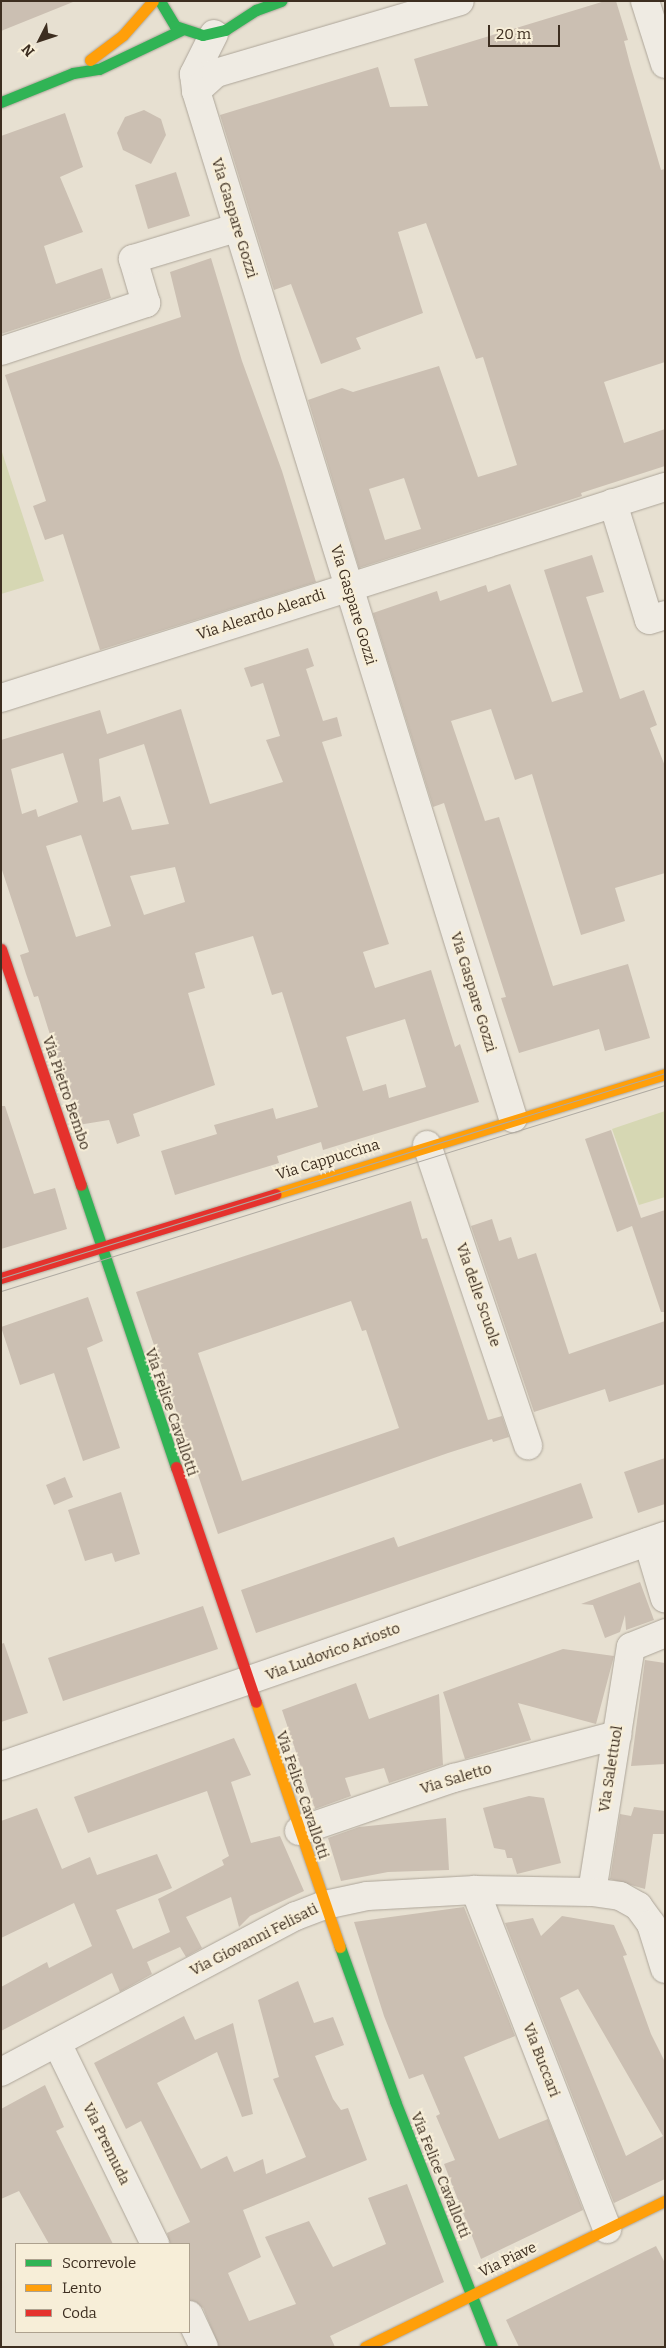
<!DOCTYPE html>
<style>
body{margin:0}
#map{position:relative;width:666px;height:2348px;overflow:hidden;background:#e7e0d1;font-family:Bitter,serif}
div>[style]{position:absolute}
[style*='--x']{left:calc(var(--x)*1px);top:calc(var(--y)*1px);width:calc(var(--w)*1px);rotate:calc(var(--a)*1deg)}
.green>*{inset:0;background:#d6d7b3}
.building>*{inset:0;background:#cbbfb2}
.roads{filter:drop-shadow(0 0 1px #ada599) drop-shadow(0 0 1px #ada599)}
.street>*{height:28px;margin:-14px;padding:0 14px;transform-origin:14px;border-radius:14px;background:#efebe3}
.fast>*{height:11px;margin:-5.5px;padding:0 5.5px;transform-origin:5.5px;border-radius:5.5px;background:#30b455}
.slow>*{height:11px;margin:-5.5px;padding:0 5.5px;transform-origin:5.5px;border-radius:5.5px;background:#ff9f0a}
.jam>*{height:11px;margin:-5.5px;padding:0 5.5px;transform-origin:5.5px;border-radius:5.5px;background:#e5322d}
.tram>*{height:1px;margin:-0.5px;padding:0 0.5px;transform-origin:0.5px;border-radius:0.5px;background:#afaaa2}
span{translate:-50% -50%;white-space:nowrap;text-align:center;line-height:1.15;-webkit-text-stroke:4px #f7eed8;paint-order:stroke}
.street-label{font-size:15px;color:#3d2e20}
.frame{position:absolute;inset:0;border:2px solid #3d2e20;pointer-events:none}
.legend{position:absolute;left:15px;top:2243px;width:175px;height:90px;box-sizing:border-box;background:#f7eed8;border:1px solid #ada18e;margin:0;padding:6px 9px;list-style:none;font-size:15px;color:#3d2e20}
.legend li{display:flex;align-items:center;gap:10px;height:25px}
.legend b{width:25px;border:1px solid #ada18e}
.north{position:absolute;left:15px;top:15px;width:50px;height:50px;-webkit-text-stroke:4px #f7eed8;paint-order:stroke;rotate:229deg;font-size:14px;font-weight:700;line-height:20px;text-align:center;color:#3d2e20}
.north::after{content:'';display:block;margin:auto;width:18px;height:22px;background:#3d2e20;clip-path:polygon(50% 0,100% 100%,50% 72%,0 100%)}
.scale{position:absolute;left:488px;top:25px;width:72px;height:22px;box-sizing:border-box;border:2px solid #3d2e20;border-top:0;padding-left:6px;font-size:15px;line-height:18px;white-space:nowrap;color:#3d2e20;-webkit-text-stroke:4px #f7eed8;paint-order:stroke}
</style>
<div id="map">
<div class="green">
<div style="clip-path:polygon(1px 449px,44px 581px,1px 594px)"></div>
<div style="clip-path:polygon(665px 1111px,665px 1197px,639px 1205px,612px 1129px)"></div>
</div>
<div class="building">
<div style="clip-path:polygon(1px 1px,73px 1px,73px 2px,1px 31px)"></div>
<div style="clip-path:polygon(evenodd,605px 1px,616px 1px,628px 40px,624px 41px,630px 64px,661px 170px,665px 169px,665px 362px,604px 382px,624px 443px,665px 429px,665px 466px,581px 493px,582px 496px,359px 568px,308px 400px,342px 388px,353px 392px,439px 366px,478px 477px,517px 465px,483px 357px,476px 359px,426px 223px,398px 232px,423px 313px,356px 338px,361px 349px,321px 364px,291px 284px,274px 290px,220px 115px,378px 67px,390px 107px,428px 106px,414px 59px,605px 1px,404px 478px,421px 529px,385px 540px,369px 489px,404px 478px)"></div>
<div style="clip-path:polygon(144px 110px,161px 119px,166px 135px,151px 164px,123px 150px,117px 133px,125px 117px)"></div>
<div style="clip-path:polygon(65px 113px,83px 167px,60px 177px,83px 232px,44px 246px,56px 284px,102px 268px,111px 298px,1px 334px,1px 136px)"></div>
<div style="clip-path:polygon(176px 172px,190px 216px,148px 229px,135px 185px)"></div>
<div style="clip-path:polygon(211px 258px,242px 361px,282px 471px,316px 582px,100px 650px,63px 534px,45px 540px,33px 506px,46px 501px,5px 375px,181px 317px,170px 272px)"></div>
<div style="clip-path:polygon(592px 555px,604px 592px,586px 597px,620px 699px,644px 690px,657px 725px,650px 728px,665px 766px,665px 873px,615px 888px,625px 921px,581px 935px,532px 774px,515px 780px,491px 709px,451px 721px,485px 821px,499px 817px,553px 986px,628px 964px,650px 1038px,605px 1051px,599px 1029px,519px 1053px,501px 998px,506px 997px,444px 803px,433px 807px,373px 613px,437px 591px,440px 601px,486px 585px,488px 592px,510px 584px,552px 702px,583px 692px,544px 570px)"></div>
<div style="clip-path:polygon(evenodd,308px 648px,314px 666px,306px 669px,323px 721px,337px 717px,342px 736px,322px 742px,389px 944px,363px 952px,375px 988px,431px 970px,455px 1047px,460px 1044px,479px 1102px,323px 1150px,321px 1142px,277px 1156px,279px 1163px,175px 1195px,161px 1151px,217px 1134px,214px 1125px,273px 1108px,276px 1119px,318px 1107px,282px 992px,272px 995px,253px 936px,195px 953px,205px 988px,188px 993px,215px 1085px,133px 1114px,140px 1136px,117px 1144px,109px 1120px,78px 1125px,38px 996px,34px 997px,26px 974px,20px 955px,29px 952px,1px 867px,1px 740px,100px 710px,107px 734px,181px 709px,210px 804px,283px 782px,266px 740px,280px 736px,263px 683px,251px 687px,244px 668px,308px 648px,144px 744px,169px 824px,132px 830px,120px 796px,103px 802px,99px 759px,144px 744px,308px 648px,63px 753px,78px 802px,38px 817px,36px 809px,22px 814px,11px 769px,63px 753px,308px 648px,81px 835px,111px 926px,76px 937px,46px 846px,81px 835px,308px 648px,175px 867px,185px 902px,144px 915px,130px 876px,175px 867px,308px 648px,405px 1019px,426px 1087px,389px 1098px,386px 1084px,363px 1091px,346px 1037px,405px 1019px)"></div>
<div style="clip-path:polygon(1px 1106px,5px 1106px,34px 1194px,55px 1188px,67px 1229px,1px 1249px)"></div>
<div style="clip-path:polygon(611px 1130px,641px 1218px,665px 1210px,665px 1312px,661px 1312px,632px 1226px,617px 1232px,585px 1139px)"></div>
<div style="clip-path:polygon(evenodd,411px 1201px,422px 1239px,427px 1238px,488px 1420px,502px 1416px,509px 1437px,493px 1442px,492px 1439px,448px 1453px,218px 1534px,136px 1292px,411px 1201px,351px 1301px,362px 1331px,366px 1330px,399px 1428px,242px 1481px,198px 1353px,351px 1301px)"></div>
<div style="clip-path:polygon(492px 1219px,499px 1241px,511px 1237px,518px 1259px,536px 1253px,569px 1354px,665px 1321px,665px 1384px,609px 1402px,605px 1389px,534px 1412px,471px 1226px)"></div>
<div style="clip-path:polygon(88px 1297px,103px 1341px,87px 1348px,120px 1448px,83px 1461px,54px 1373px,20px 1385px,1px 1327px)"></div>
<div style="clip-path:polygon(665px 1458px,665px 1504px,638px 1513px,624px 1472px)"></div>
<div style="clip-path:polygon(65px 1477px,73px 1497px,54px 1505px,46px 1485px)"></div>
<div style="clip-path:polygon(581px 1483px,593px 1518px,256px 1633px,241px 1590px,394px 1537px,398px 1547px)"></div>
<div style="clip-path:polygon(121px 1492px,140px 1554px,115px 1562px,112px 1553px,85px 1561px,68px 1510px)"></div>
<div style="clip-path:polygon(640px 1582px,654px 1620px,626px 1630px,625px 1615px,620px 1632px,605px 1638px,593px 1605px,581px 1604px)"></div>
<div style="clip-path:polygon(203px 1606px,218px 1649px,63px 1701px,48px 1658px)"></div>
<div style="clip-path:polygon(4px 1643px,28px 1713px,1px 1722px,1px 1644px)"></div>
<div style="clip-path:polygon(563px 1649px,614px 1656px,596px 1724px,518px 1703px,531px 1740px,465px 1759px,443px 1692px)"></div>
<div style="clip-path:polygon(645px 1660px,665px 1663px,665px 1764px,631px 1766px)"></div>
<div style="clip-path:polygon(356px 1683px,369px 1719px,439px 1694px,443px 1765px,389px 1783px,384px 1768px,345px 1778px,351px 1796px,315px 1809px,282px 1710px)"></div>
<div style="clip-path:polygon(234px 1738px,251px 1775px,231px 1782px,251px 1843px,280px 1836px,304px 1891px,250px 1916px,239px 1927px,231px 1897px,186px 1917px,202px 1948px,186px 1957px,180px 1947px,147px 1962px,152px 1974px,120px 1992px,112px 1973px,1px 2031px,1px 1987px,47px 1962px,49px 1968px,92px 1946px,74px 1903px,1px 1938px,1px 1821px,37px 1808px,62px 1869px,90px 1857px,97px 1875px,157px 1854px,172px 1888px,116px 1910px,133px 1949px,170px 1932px,158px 1899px,224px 1865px,222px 1860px,229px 1856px,207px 1791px,88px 1833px,74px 1797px)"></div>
<div style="clip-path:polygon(529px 1796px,544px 1798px,561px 1863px,517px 1874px,512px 1858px,507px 1858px,505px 1850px,494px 1848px,483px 1808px)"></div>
<div style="clip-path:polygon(634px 1807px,665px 1811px,665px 1834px,653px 1834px,645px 1889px,610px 1879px,620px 1814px,631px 1816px)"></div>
<div style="clip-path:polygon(446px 1818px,449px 1870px,388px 1872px,341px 1881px,328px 1838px,359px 1827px)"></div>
<div style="clip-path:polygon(464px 1907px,515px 2036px,464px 2057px,499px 2139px,548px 2119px,583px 2210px,481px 2259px,444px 2164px,455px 2160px,436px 2116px,440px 2114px,423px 2074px,409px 2079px,384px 2016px,354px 1922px)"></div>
<div style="clip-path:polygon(evenodd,562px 1916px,614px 1925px,627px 1955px,623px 1956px,651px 2034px,665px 2062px,665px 2179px,614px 2203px,505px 1923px,533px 1918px,541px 1936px,562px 1916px,578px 1989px,663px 2136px,626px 2156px,560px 1998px,578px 1989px)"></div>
<div style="clip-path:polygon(298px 1981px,314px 2023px,333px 2017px,344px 2045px,315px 2056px,333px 2099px,341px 2110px,348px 2108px,367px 2160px,243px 2210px,261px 2257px,228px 2273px,249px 2321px,296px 2304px,265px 2237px,309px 2221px,333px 2267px,386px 2244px,368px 2198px,407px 2184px,444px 2282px,330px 2336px,335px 2347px,219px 2347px,203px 2308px,189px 2300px,189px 2244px,170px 2244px,167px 2233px,190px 2222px,141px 2121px,126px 2129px,94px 2063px,184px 2016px,195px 2040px,233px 2023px,253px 2114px,242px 2117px,217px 2052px,157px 2083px,201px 2169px,227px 2156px,234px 2172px,263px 2159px,266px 2174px,306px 2157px,273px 2079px,279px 2077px,258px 2000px)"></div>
<div style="clip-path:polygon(45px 2085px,64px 2127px,56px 2131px,113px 2244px,49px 2244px,19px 2191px,1px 2199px,1px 2109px)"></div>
<div style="clip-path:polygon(656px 2246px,665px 2263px,665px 2347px,519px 2347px,506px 2320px)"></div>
</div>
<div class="roads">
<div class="street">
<div style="--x:645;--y:1;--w:66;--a:72.4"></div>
<div style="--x:214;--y:34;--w:45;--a:116.6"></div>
<div style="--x:194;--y:74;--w:17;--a:83"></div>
<div style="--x:196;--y:91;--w:1075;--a:72.85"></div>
<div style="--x:196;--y:91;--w:27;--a:-42"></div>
<div style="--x:216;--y:73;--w:254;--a:-16.4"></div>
<div style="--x:1;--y:351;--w:153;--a:-18.3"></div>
<div style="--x:146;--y:303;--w:46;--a:-106.5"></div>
<div style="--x:133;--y:259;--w:108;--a:-16.8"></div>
<div style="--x:613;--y:503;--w:122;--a:72.9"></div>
<div style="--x:649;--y:620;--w:17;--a:-17"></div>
<div style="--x:1;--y:698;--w:697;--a:-17.63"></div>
<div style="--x:427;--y:1145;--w:317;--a:71.4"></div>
<div style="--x:648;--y:1542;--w:59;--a:73.4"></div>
<div style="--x:1;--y:1766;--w:703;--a:-19.11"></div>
<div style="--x:299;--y:1831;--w:164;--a:-18.9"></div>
<div style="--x:454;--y:1778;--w:169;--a:-14.8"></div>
<div style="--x:475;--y:1890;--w:364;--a:68.7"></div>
<div style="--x:592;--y:1892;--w:248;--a:-81"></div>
<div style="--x:631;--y:1647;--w:37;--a:-22"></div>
<div style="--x:57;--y:2043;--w:224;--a:64"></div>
<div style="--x:1;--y:2072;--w:334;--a:-27.9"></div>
<div style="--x:296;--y:1916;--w:31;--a:-21"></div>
<div style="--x:325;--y:1905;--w:43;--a:-12.1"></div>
<div style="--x:367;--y:1896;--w:108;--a:-3.2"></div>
<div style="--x:475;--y:1890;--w:117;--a:1"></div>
<div style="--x:592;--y:1892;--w:28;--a:8"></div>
<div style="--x:620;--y:1896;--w:21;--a:29"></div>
<div style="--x:638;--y:1906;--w:22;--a:54"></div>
<div style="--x:651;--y:1924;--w:47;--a:72.7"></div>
<div style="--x:189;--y:2315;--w:35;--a:65"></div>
</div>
<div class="fast">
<div style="--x:160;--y:1;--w:29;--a:59"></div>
<div style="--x:175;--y:26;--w:29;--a:18"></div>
<div style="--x:203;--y:35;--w:23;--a:-13"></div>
<div style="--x:225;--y:30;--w:37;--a:-33"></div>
<div style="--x:256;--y:10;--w:27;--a:-20"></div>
<div style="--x:1;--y:102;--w:78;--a:-21.9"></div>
<div style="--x:73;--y:73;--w:26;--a:-9"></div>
<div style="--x:99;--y:69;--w:91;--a:-25.4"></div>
<div style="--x:81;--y:1185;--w:298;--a:71.4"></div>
<div style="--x:340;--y:1947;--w:164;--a:70.3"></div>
<div style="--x:395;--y:2101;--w:264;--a:68.5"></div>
</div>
<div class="slow">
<div style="--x:90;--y:60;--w:41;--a:-37.1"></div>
<div style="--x:123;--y:35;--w:45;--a:-48.6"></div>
<div style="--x:275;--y:1194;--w:408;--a:-17.1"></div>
<div style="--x:256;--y:1702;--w:259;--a:71.1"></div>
<div style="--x:365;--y:2347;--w:334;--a:-26"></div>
</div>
<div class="jam">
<div style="--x:1;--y:949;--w:249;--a:71.3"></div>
<div style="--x:1;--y:1278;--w:287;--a:-17"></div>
<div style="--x:176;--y:1467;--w:248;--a:71.2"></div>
</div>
</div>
<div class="tram">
<div style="--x:1;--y:1278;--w:695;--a:-17.16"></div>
<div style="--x:1;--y:1291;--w:695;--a:-17.24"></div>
</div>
<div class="street-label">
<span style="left:234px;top:218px;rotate:73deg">Via Gaspare Gozzi</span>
<span style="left:353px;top:605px;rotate:73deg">Via Gaspare Gozzi</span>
<span style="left:261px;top:615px;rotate:-18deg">Via Aleardo Aleardi</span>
<span style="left:473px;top:992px;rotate:73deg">Via Gaspare Gozzi</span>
<span style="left:66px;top:1093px;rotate:71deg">Via Pietro Bembo</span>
<span style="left:328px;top:1160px;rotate:-17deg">Via Cappuccina</span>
<span style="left:478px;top:1295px;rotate:71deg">Via delle Scuole</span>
<span style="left:171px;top:1412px;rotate:71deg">Via Felice Cavallotti</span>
<span style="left:333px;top:1652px;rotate:-20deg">Via Ludovico Ariosto</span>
<span style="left:611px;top:1769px;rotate:-81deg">Via Salettuol</span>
<span style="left:456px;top:1779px;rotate:-17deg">Via Saletto</span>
<span style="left:302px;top:1795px;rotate:71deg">Via Felice Cavallotti</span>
<span style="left:254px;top:1940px;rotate:-27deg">Via Giovanni Felisati</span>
<span style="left:541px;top:2060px;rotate:69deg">Via Buccari</span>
<span style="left:106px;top:2144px;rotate:64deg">Via Premuda</span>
<span style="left:440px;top:2175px;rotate:68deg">Via Felice Cavallotti</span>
<span style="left:508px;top:2260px;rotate:-26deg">Via Piave</span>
</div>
<div class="frame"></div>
<ul class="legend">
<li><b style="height:6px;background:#30b455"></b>Scorrevole</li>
<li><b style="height:6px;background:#ff9f0a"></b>Lento</li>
<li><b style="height:6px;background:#e5322d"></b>Coda</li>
</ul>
<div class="north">N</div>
<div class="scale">20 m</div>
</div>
